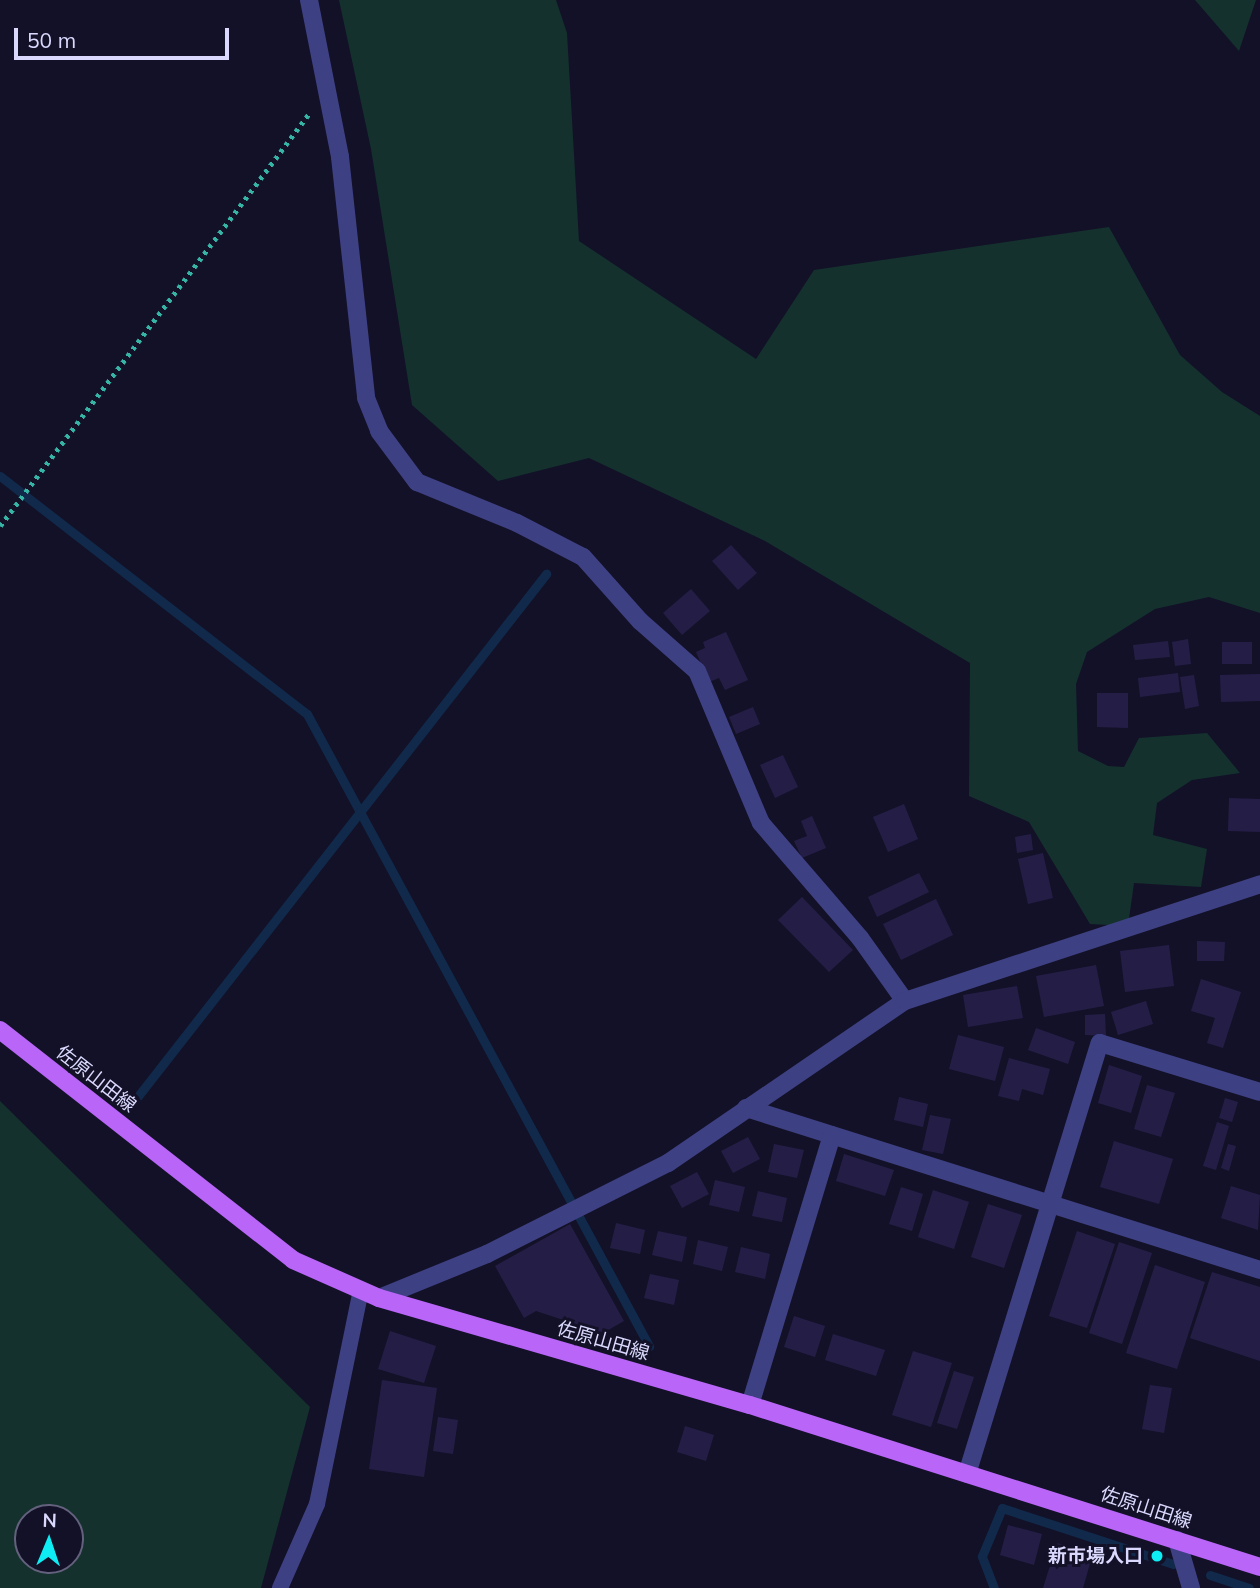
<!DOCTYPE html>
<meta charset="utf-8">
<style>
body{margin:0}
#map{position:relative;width:1260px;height:1588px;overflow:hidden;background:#131127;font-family:Mulish,"Noto Sans JP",sans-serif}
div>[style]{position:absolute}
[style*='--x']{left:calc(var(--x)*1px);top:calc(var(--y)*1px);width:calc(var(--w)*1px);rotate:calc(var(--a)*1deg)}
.green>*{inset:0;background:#14312e}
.stream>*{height:9px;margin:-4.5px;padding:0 4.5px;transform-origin:4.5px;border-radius:4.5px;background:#112a4b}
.building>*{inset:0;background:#241e47}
.path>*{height:4.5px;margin-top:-2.25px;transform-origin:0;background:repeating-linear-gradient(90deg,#36b4a5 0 3.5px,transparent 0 8.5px)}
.service>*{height:16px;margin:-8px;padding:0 8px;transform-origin:8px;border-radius:8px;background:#3e4084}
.minor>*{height:18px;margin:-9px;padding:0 9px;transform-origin:9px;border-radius:9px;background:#3e4084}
.primary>*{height:18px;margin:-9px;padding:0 9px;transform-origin:9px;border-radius:9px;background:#b865f8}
.dots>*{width:19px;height:19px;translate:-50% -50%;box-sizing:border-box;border:4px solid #131127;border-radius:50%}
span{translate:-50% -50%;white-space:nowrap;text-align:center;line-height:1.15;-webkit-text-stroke:6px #131127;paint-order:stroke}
.street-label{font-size:19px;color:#dad9fd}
.poi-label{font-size:19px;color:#dad9fd;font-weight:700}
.right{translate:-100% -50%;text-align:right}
.north{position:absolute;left:14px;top:1504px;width:70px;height:70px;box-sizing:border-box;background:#131127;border:2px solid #63617d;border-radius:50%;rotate:2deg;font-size:19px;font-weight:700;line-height:28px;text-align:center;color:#dad9fd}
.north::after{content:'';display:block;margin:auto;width:24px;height:32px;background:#0eecf4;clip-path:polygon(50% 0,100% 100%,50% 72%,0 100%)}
.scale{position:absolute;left:14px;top:28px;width:215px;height:32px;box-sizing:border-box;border:4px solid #dad9fd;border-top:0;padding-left:9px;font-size:21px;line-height:24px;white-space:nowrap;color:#dad9fd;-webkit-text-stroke:5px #131127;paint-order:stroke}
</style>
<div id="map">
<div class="green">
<div style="clip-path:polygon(339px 0,556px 0,567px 33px,579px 241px,756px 359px,814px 270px,1109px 227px,1180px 355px,1222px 392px,1260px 416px,1260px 613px,1209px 597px,1155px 609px,1087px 652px,1076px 684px,1078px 751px,1108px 766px,1124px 767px,1139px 738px,1207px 733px,1240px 773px,1192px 780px,1157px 803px,1153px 835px,1207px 849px,1201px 887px,1134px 883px,1128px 926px,1090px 924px,1029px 822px,969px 796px,970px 663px,765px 541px,589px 458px,498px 481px,412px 405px,371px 149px)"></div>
<div style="clip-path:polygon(1195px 0,1256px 0,1239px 51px)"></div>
<div style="clip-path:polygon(evenodd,0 1101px,310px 1407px,261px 1588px,0 1588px,0 1101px,28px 1518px,70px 1518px,70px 1560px,28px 1560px,28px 1518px)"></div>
</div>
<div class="stream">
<div style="--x:0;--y:476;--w:388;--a:37.8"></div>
<div style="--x:307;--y:714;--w:719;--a:61.58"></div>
<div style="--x:135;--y:1100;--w:668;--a:-52"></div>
<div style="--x:1210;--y:1575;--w:41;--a:18.4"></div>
<div style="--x:994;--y:1588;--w:34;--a:-111"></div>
<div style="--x:982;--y:1556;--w:52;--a:-67.4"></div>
<div style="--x:1002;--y:1508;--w:180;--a:18.1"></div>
</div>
<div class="building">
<div style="clip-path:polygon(731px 545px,757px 573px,738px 590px,712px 561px)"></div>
<div style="clip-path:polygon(691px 589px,710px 611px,682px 635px,663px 613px)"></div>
<div style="clip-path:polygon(726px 632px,748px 680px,725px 690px,719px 678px,709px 682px,696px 652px,705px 648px,703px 642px)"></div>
<div style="clip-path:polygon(1188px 639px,1191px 664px,1175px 666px,1172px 642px)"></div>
<div style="clip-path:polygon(1168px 641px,1170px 657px,1135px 660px,1133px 645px)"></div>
<div style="clip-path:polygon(1222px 642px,1252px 642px,1252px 664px,1222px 664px)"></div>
<div style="clip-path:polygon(1178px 673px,1180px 692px,1140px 697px,1138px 678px)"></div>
<div style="clip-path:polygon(1260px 674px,1260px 701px,1221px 702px,1220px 675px)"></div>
<div style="clip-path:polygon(1194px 675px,1199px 706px,1185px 709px,1180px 677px)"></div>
<div style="clip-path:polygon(1097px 693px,1128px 693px,1128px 728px,1097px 727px)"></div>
<div style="clip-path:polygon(753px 707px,760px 724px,736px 734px,729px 717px)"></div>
<div style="clip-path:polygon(783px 755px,798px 787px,775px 798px,760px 765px)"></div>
<div style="clip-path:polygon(1229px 798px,1260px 799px,1260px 832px,1228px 831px)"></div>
<div style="clip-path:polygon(904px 804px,918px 839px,888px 852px,873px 817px)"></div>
<div style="clip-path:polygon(812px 816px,826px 848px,802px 858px,794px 841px,807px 836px,801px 821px)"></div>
<div style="clip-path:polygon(1031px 834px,1033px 850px,1017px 853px,1015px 837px)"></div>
<div style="clip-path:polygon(1043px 853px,1053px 898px,1028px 904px,1018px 859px)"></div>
<div style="clip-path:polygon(919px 873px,929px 892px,877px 917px,868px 897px)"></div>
<div style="clip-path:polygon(802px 897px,853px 950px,829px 972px,778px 920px)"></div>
<div style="clip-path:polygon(936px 899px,953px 935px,901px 960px,883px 924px)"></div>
<div style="clip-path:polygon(1197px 941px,1225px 942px,1224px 961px,1197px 961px)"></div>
<div style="clip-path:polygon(1169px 945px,1174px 986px,1125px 992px,1120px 951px)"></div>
<div style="clip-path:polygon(1096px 965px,1104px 1006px,1044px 1017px,1036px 976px)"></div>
<div style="clip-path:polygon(1201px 979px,1241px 992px,1223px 1048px,1207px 1043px,1215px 1018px,1191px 1011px)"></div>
<div style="clip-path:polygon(1017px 986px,1023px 1018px,968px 1027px,963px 995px)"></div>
<div style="clip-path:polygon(1146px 1001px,1153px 1024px,1118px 1035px,1111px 1012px)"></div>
<div style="clip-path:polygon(1105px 1014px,1106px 1036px,1085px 1035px,1085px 1015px)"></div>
<div style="clip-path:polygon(1036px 1028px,1075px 1042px,1068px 1064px,1028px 1050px)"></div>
<div style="clip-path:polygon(958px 1035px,1004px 1047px,995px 1081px,949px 1069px)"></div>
<div style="clip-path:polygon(1009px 1058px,1050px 1069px,1043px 1095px,1022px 1089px,1019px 1101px,998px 1096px)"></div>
<div style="clip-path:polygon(1109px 1065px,1142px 1076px,1131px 1113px,1098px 1103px)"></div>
<div style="clip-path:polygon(1147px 1085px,1175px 1093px,1161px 1137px,1134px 1129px)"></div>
<div style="clip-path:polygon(899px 1097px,928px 1104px,923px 1127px,894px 1120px)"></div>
<div style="clip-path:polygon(1225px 1098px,1238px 1102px,1232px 1122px,1219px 1118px)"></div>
<div style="clip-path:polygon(930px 1115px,951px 1119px,943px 1154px,922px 1150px)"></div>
<div style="clip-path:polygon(1217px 1122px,1229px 1126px,1216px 1170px,1203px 1166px)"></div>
<div style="clip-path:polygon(748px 1137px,760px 1159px,733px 1173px,721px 1151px)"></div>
<div style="clip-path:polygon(1114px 1141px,1173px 1159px,1159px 1204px,1100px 1187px)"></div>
<div style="clip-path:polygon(774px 1144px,804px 1150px,797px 1178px,768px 1172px)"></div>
<div style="clip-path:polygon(1228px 1144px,1236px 1146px,1229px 1171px,1221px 1168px)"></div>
<div style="clip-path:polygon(844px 1154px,894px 1170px,885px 1196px,836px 1181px)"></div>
<div style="clip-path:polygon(697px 1172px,709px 1194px,682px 1208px,670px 1186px)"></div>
<div style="clip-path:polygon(715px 1180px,745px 1187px,739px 1212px,709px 1205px)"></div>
<div style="clip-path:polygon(1231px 1186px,1260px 1195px,1258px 1230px,1221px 1218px)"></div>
<div style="clip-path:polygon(901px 1187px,923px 1194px,912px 1231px,889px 1224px)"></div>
<div style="clip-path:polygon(933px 1190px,969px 1202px,954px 1249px,918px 1237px)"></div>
<div style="clip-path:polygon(758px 1191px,787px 1198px,782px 1222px,752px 1216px)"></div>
<div style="clip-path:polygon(988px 1204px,1022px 1215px,1004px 1268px,971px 1257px)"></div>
<div style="clip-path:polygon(616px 1223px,645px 1230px,640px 1254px,610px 1248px)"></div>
<div style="clip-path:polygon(570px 1224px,624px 1321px,603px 1333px,536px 1311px,524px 1318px,495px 1266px)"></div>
<div style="clip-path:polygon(658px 1231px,687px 1237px,682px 1262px,652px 1255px)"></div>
<div style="clip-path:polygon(1077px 1231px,1115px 1244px,1087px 1328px,1049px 1316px)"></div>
<div style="clip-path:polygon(698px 1240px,728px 1247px,722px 1271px,693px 1264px)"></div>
<div style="clip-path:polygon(1119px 1242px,1152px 1253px,1122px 1344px,1089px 1333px)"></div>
<div style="clip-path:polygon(741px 1247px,770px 1254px,765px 1279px,735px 1272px)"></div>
<div style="clip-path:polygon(1155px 1265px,1205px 1282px,1177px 1369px,1126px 1353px)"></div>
<div style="clip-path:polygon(1212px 1272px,1260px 1287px,1260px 1361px,1190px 1338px)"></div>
<div style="clip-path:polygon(650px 1274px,679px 1280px,674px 1305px,644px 1298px)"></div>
<div style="clip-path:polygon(794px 1316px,825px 1326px,815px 1357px,784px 1347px)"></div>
<div style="clip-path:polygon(390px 1331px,436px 1346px,424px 1383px,378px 1369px)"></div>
<div style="clip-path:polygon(833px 1334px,885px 1350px,876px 1376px,825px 1360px)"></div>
<div style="clip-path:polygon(913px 1351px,952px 1363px,931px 1427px,892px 1415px)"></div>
<div style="clip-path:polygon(954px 1371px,974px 1377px,957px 1429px,937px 1423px)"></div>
<div style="clip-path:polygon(382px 1380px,437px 1388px,424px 1477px,369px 1469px)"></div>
<div style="clip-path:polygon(1150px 1385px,1172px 1388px,1164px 1433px,1142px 1429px)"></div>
<div style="clip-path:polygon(438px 1417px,458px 1420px,453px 1454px,433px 1451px)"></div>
<div style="clip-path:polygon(685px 1426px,714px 1435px,706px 1461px,677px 1452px)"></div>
<div style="clip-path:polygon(1008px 1525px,1042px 1534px,1034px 1565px,1000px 1555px)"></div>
<div style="clip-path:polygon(1057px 1543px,1093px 1553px,1083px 1588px,1043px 1588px)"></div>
</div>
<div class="path">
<div style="--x:0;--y:526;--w:514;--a:-53.15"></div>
</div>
<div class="service">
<div style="--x:280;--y:1588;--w:92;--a:-66.2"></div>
<div style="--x:317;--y:1504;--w:218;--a:-78.4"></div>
</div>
<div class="minor">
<div style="--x:309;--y:0;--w:160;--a:78.8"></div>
<div style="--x:340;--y:157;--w:242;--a:83.8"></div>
<div style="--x:366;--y:398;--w:35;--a:68"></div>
<div style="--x:379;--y:431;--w:64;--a:53.3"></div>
<div style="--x:417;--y:482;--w:108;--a:22.3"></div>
<div style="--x:517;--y:523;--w:74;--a:27.3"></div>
<div style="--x:583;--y:557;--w:86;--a:48.3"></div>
<div style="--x:640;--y:621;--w:76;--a:41.3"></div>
<div style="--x:697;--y:671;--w:165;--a:67.2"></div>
<div style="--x:761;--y:823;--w:152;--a:49.3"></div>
<div style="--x:860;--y:938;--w:77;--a:54.5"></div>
<div style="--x:746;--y:1108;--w:539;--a:17.49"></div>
<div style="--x:379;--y:1298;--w:117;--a:-22.2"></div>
<div style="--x:487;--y:1254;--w:203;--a:-26.7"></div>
<div style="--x:668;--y:1163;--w:287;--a:-34.4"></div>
<div style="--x:905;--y:1001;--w:374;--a:-18.2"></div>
<div style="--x:750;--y:1405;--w:282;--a:-73.1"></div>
<div style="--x:967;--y:1474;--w:451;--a:-72.9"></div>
<div style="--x:1100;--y:1043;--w:167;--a:17"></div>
<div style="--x:1177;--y:1540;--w:50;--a:73.7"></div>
</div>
<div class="primary">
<div style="--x:0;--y:1030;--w:372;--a:38.1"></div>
<div style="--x:293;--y:1260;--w:94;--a:23.8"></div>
<div style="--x:379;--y:1298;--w:386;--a:16.1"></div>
<div style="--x:750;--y:1405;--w:535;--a:17.62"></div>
</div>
<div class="dots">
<div style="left:1157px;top:1556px;background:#0eecf4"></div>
</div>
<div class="street-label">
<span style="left:96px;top:1079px;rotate:38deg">佐原山田線</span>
<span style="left:603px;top:1341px;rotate:16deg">佐原山田線</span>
<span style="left:1146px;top:1508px;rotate:18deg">佐原山田線</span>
</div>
<div class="poi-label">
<span class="right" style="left:1143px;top:1556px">新市場入口</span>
</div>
<div class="north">N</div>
<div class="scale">50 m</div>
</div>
